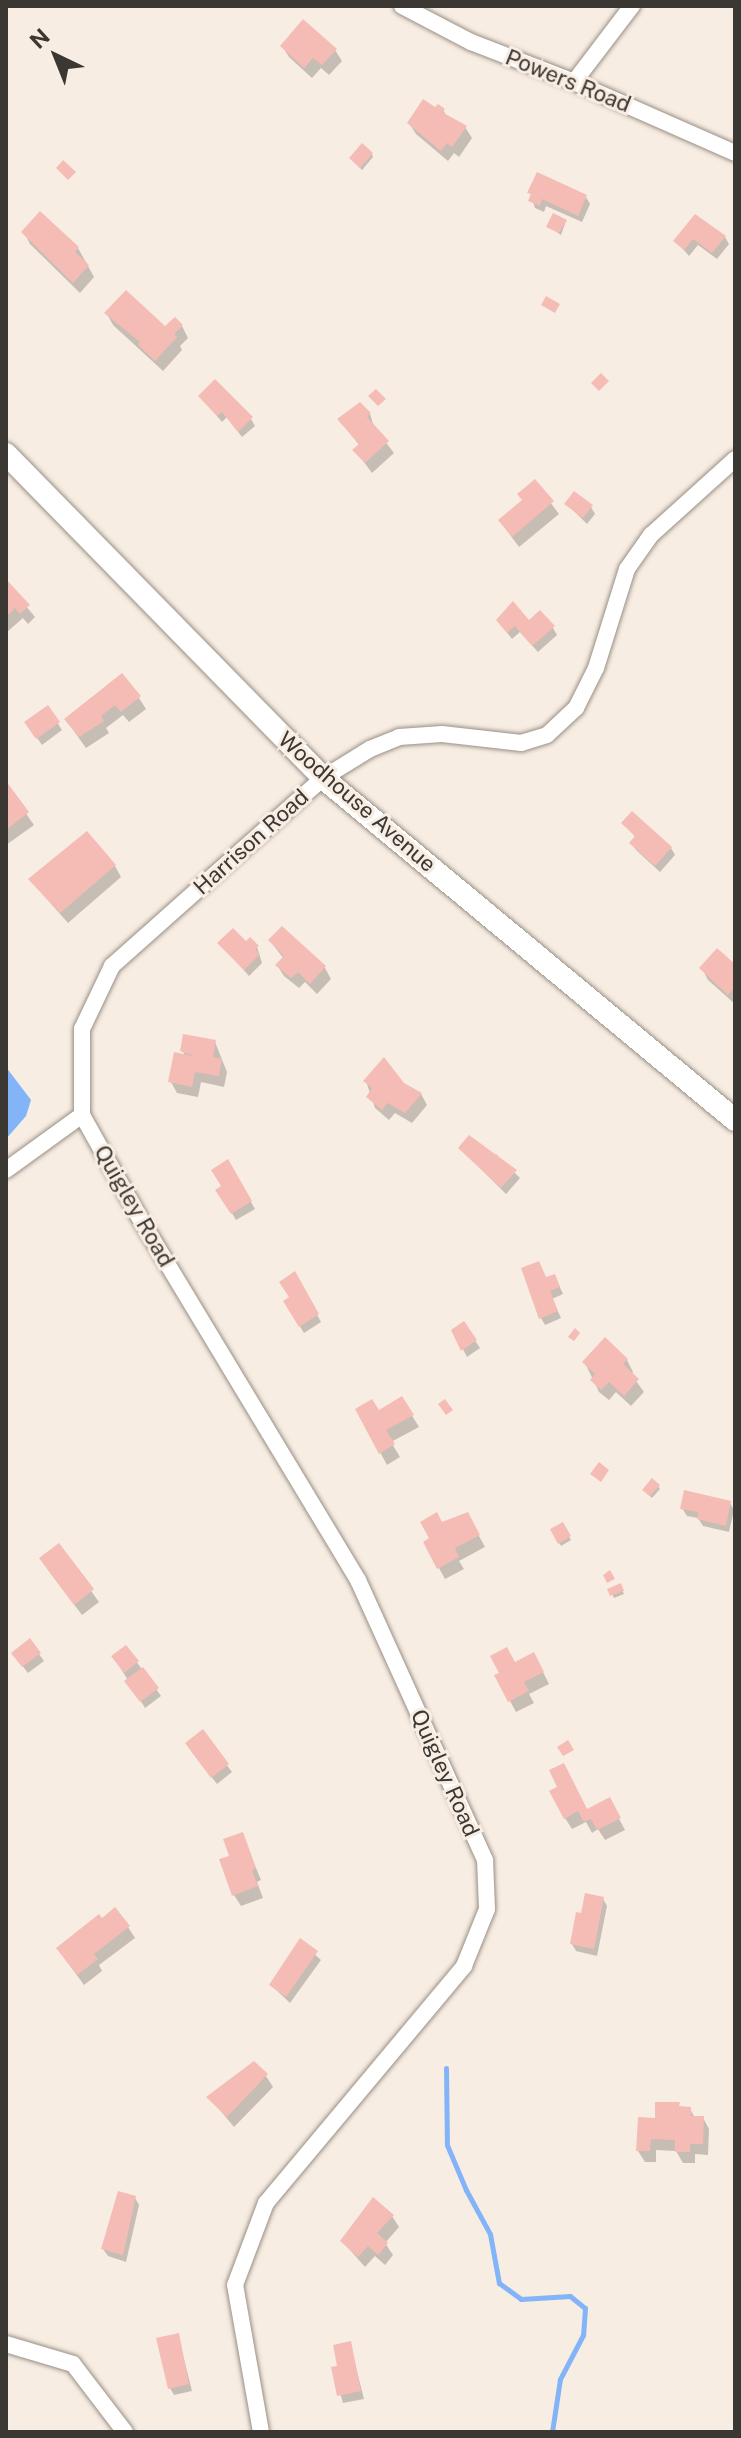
<!DOCTYPE html>
<style>
body{margin:0}
#map{position:relative;width:741px;height:2438px;overflow:hidden;background:#f8ede3;font-family:"Public Sans",sans-serif}
div>[style]{position:absolute}
[style*='--x']{left:calc(var(--x)*1px);top:calc(var(--y)*1px);width:calc(var(--w)*1px);rotate:calc(var(--a)*1deg)}
.water>*{inset:0;background:#83b4f8}
.shadow>*{inset:0;background:#0003}
.stream>*{height:5px;margin:-2.5px;padding:0 2.5px;transform-origin:2.5px;border-radius:2.5px;background:#83b4f8}
.building>*{inset:0;background:#f5bcb5}
.roads{filter:drop-shadow(0 0 2px #988f85) drop-shadow(0 0 2px #988f85)}
.street>*{height:16px;margin:-8px;padding:0 8px;transform-origin:8px;border-radius:8px;background:#fff}
.secondary>*{height:22px;margin:-11px;padding:0 11px;transform-origin:11px;border-radius:11px;background:#fff}
span{translate:-50% -50%;white-space:nowrap;text-align:center;line-height:1.15;-webkit-text-stroke:6px #f8ede3;paint-order:stroke}
.street-label{font-size:22px;color:#3b3733}
.frame{position:absolute;inset:0;border:8px solid #3b3733;pointer-events:none}
.north{position:absolute;left:16px;top:16px;width:80px;height:80px;-webkit-text-stroke:6px #f8ede3;paint-order:stroke;rotate:317deg;font-size:22px;font-weight:700;line-height:32px;text-align:center;color:#3b3733}
.north::after{content:'';display:block;margin:auto;width:28px;height:36px;background:#3b3733;clip-path:polygon(50% 0,100% 100%,50% 72%,0 100%)}
</style>
<div id="map">
<div class="water">
<div style="clip-path:polygon(6px 1067px,31px 1100px,26px 1116px,6px 1139px)"></div>
</div>
<div class="shadow">
<div style="clip-path:polygon(282px 46px,335px 50px,342px 61px,329px 75px,321px 68px,312px 78px,289px 57px)"></div>
<div style="clip-path:polygon(436px 110px,443px 110px,447px 117px,465px 127px,472px 138px,459px 157px,454px 153px,448px 161px,416px 134px,409px 123px)"></div>
<div style="clip-path:polygon(372px 154px,373px 157px,362px 170px,351px 159px)"></div>
<div style="clip-path:polygon(530px 192px,586px 197px,590px 204px,582px 222px,546px 206px,544px 212px,535px 208px)"></div>
<div style="clip-path:polygon(696px 216px,725px 237px,729px 244px,717px 259px,698px 245px,689px 256px,676px 241px)"></div>
<div style="clip-path:polygon(566px 221px,561px 235px,549px 227px)"></div>
<div style="clip-path:polygon(24px 232px,78px 248px,94px 277px,80px 293px,30px 244px)"></div>
<div style="clip-path:polygon(107px 314px,165px 329px,182px 326px,188px 338px,180px 346px,182px 350px,163px 371px,113px 325px)"></div>
<div style="clip-path:polygon(200px 396px,251px 419px,255px 426px,242px 437px,227px 417px,222px 422px)"></div>
<div style="clip-path:polygon(370px 414px,374px 427px,394px 453px,372px 473px,355px 450px,360px 446px,339px 420px)"></div>
<div style="clip-path:polygon(535px 482px,559px 514px,519px 547px,500px 521px,523px 502px)"></div>
<div style="clip-path:polygon(567px 504px,591px 507px,595px 514px,587px 524px)"></div>
<div style="clip-path:polygon(6px 582px,35px 617px,28px 624px,23px 618px,7px 632px)"></div>
<div style="clip-path:polygon(498px 621px,553px 628px,557px 635px,538px 652px,520px 632px,512px 639px)"></div>
<div style="clip-path:polygon(139px 698px,146px 709px,129px 722px,123px 715px,106px 728px,109px 733px,86px 748px,66px 720px)"></div>
<div style="clip-path:polygon(48px 708px,62px 730px,42px 745px,31px 729px)"></div>
<div style="clip-path:polygon(6px 785px,34px 825px,6px 845px)"></div>
<div style="clip-path:polygon(624px 823px,671px 848px,675px 855px,660px 872px,636px 850px,632px 843px,636px 838px)"></div>
<div style="clip-path:polygon(115px 866px,121px 877px,68px 923px,30px 880px)"></div>
<div style="clip-path:polygon(282px 929px,325px 968px,331px 979px,317px 994px,305px 982px,299px 988px,284px 976px,277px 965px,284px 959px,270px 941px)"></div>
<div style="clip-path:polygon(220px 944px,257px 947px,262px 963px,249px 976px)"></div>
<div style="clip-path:polygon(735px 965px,735px 1004px,708px 980px,702px 968px)"></div>
<div style="clip-path:polygon(215px 1042px,227px 1072px,224px 1087px,201px 1082px,198px 1097px,177px 1093px,171px 1082px,186px 1057px,182px 1050px)"></div>
<div style="clip-path:polygon(366px 1081px,421px 1094px,427px 1105px,412px 1123px,395px 1113px,389px 1120px,375px 1108px)"></div>
<div style="clip-path:polygon(460px 1148px,493px 1158px,496px 1154px,520px 1178px,506px 1194px)"></div>
<div style="clip-path:polygon(228px 1162px,255px 1209px,236px 1220px,218px 1190px,224px 1187px)"></div>
<div style="clip-path:polygon(295px 1274px,321px 1322px,304px 1333px,285px 1302px,291px 1298px)"></div>
<div style="clip-path:polygon(546px 1279px,558px 1283px,563px 1294px,552px 1299px,561px 1318px,545px 1325px,541px 1318px)"></div>
<div style="clip-path:polygon(464px 1324px,480px 1348px,467px 1357px,454px 1331px)"></div>
<div style="clip-path:polygon(605px 1340px,627px 1360px,633px 1372px,631px 1374px,644px 1392px,631px 1406px,616px 1392px,609px 1400px,599px 1392px,585px 1363px)"></div>
<div style="clip-path:polygon(401px 1398px,419px 1427px,391px 1442px,400px 1457px,387px 1465px,357px 1410px,378px 1413px)"></div>
<div style="clip-path:polygon(658px 1486px,660px 1489px,652px 1498px,646px 1493px)"></div>
<div style="clip-path:polygon(730px 1503px,734px 1510px,729px 1532px,703px 1526px,698px 1518px,687px 1516px,682px 1508px)"></div>
<div style="clip-path:polygon(467px 1514px,485px 1547px,459px 1561px,464px 1569px,445px 1579px,425px 1543px,442px 1524px)"></div>
<div style="clip-path:polygon(562px 1525px,571px 1540px,561px 1546px,552px 1530px)"></div>
<div style="clip-path:polygon(59px 1546px,99px 1602px,82px 1615px,48px 1570px)"></div>
<div style="clip-path:polygon(620px 1586px,624px 1594px,614px 1598px,610px 1590px)"></div>
<div style="clip-path:polygon(126px 1647px,161px 1696px,145px 1708px,118px 1664px)"></div>
<div style="clip-path:polygon(39px 1654px,44px 1661px,28px 1673px,18px 1660px)"></div>
<div style="clip-path:polygon(514px 1664px,540px 1666px,549px 1684px,529px 1694px,534px 1703px,516px 1712px,510px 1701px)"></div>
<div style="clip-path:polygon(202px 1732px,232px 1772px,217px 1784px,191px 1751px)"></div>
<div style="clip-path:polygon(560px 1788px,587px 1811px,609px 1800px,625px 1830px,605px 1840px,598px 1829px,592px 1833px,586px 1822px,572px 1829px,565px 1818px)"></div>
<div style="clip-path:polygon(242px 1834px,261px 1880px,257px 1882px,263px 1898px,241px 1906px,234px 1895px,232px 1857px)"></div>
<div style="clip-path:polygon(603px 1899px,607px 1906px,597px 1956px,576px 1951px,572px 1944px,583px 1915px)"></div>
<div style="clip-path:polygon(128px 1927px,135px 1938px,99px 1965px,102px 1971px,84px 1985px,65px 1959px)"></div>
<div style="clip-path:polygon(300px 1941px,321px 1960px,290px 2003px,271px 1985px)"></div>
<div style="clip-path:polygon(266px 2076px,273px 2087px,234px 2127px,209px 2097px)"></div>
<div style="clip-path:polygon(678px 2104px,681px 2108px,690px 2109px,695px 2118px,703px 2118px,709px 2129px,708px 2155px,695px 2154px,695px 2163px,683px 2163px,676px 2151px,656px 2150px,656px 2162px,645px 2162px,638px 2151px,657px 2120px)"></div>
<div style="clip-path:polygon(135px 2198px,139px 2205px,126px 2262px,108px 2256px,103px 2249px)"></div>
<div style="clip-path:polygon(392px 2216px,399px 2227px,385px 2243px,393px 2255px,385px 2265px,375px 2256px,365px 2267px,342px 2241px)"></div>
<div style="clip-path:polygon(178px 2335px,192px 2391px,174px 2395px,170px 2388px)"></div>
<div style="clip-path:polygon(350px 2344px,364px 2399px,343px 2403px,333px 2368px,340px 2367px)"></div>
</div>
<div class="stream">
<div style="--x:446;--y:2068;--w:77;--a:89.3"></div>
<div style="--x:447;--y:2145;--w:49;--a:67.1"></div>
<div style="--x:466;--y:2190;--w:50;--a:61.4"></div>
<div style="--x:490;--y:2234;--w:50;--a:79.6"></div>
<div style="--x:499;--y:2283;--w:27;--a:36"></div>
<div style="--x:521;--y:2299;--w:49;--a:-3.5"></div>
<div style="--x:570;--y:2296;--w:19;--a:39"></div>
<div style="--x:585;--y:2308;--w:27;--a:94"></div>
<div style="--x:583;--y:2335;--w:50;--a:117.6"></div>
<div style="--x:560;--y:2379;--w:54;--a:98.6"></div>
</div>
<div class="building">
<div style="clip-path:polygon(303px 19px,337px 49px,322px 65px,313px 58px,304px 68px,280px 46px)"></div>
<div style="clip-path:polygon(423px 99px,435px 107px,438px 104px,445px 109px,442px 112px,467px 126px,452px 147px,447px 143px,441px 151px,407px 123px)"></div>
<div style="clip-path:polygon(362px 143px,373px 153px,360px 168px,349px 158px)"></div>
<div style="clip-path:polygon(63px 160px,76px 172px,68px 180px,56px 168px)"></div>
<div style="clip-path:polygon(537px 172px,587px 195px,578px 216px,542px 199px,540px 206px,528px 201px,531px 194px,527px 193px)"></div>
<div style="clip-path:polygon(40px 211px,79px 247px,75px 252px,89px 265px,73px 283px,21px 232px)"></div>
<div style="clip-path:polygon(553px 213px,567px 220px,559px 233px,546px 227px)"></div>
<div style="clip-path:polygon(695px 214px,726px 236px,712px 253px,693px 239px,684px 250px,673px 241px)"></div>
<div style="clip-path:polygon(126px 290px,165px 326px,175px 317px,183px 325px,174px 334px,177px 337px,155px 361px,138px 345px,140px 342px,104px 313px)"></div>
<div style="clip-path:polygon(546px 296px,560px 304px,555px 313px,541px 305px)"></div>
<div style="clip-path:polygon(601px 373px,609px 381px,599px 391px,591px 383px)"></div>
<div style="clip-path:polygon(215px 379px,253px 417px,240px 430px,237px 431px,222px 412px,217px 416px,198px 396px)"></div>
<div style="clip-path:polygon(376px 389px,386px 399px,378px 406px,368px 396px)"></div>
<div style="clip-path:polygon(360px 402px,371px 413px,367px 417px,389px 441px,365px 463px,352px 450px,359px 444px,337px 419px)"></div>
<div style="clip-path:polygon(535px 479px,554px 501px,512px 537px,498px 520px,522px 500px,517px 494px)"></div>
<div style="clip-path:polygon(574px 491px,593px 505px,583px 518px,564px 504px)"></div>
<div style="clip-path:polygon(6px 579px,30px 605px,20px 614px,15px 608px,6px 617px)"></div>
<div style="clip-path:polygon(513px 601px,529px 620px,540px 610px,555px 626px,532px 646px,515px 626px,507px 633px,496px 620px)"></div>
<div style="clip-path:polygon(122px 673px,141px 696px,121px 712px,115px 705px,101px 716px,104px 721px,79px 737px,64px 719px)"></div>
<div style="clip-path:polygon(48px 705px,60px 722px,36px 739px,24px 722px)"></div>
<div style="clip-path:polygon(6px 781px,29px 812px,6px 830px)"></div>
<div style="clip-path:polygon(632px 811px,672px 847px,655px 866px,629px 843px,635px 836px,621px 823px)"></div>
<div style="clip-path:polygon(87px 831px,116px 865px,60px 913px,28px 879px)"></div>
<div style="clip-path:polygon(282px 926px,326px 966px,310px 984px,298px 972px,291px 978px,275px 965px,284px 956px,268px 940px)"></div>
<div style="clip-path:polygon(233px 928px,246px 941px,250px 937px,259px 946px,255px 949px,260px 954px,244px 970px,217px 943px)"></div>
<div style="clip-path:polygon(717px 948px,735px 964px,735px 987px,728px 995px,699px 968px)"></div>
<div style="clip-path:polygon(183px 1034px,216px 1040px,213px 1057px,222px 1059px,219px 1076px,195px 1072px,192px 1087px,168px 1082px,174px 1052px,197px 1057px,180px 1051px)"></div>
<div style="clip-path:polygon(384px 1057px,404px 1083px,422px 1093px,405px 1113px,388px 1103px,382px 1110px,366px 1097px,372px 1088px,363px 1081px)"></div>
<div style="clip-path:polygon(469px 1135px,517px 1170px,501px 1188px,458px 1148px)"></div>
<div style="clip-path:polygon(228px 1159px,252px 1201px,231px 1214px,215px 1190px,221px 1186px,211px 1170px)"></div>
<div style="clip-path:polygon(539px 1261px,546px 1277px,555px 1274px,560px 1287px,550px 1291px,558px 1311px,539px 1319px,521px 1268px)"></div>
<div style="clip-path:polygon(295px 1271px,319px 1314px,299px 1327px,283px 1301px,289px 1297px,279px 1282px)"></div>
<div style="clip-path:polygon(464px 1321px,477px 1340px,461px 1351px,451px 1330px)"></div>
<div style="clip-path:polygon(575px 1328px,580px 1333px,574px 1341px,568px 1337px)"></div>
<div style="clip-path:polygon(605px 1337px,628px 1359px,623px 1364px,639px 1379px,624px 1396px,609px 1382px,601px 1390px,590px 1380px,595px 1374px,582px 1362px)"></div>
<div style="clip-path:polygon(402px 1396px,414px 1415px,386px 1430px,395px 1444px,379px 1454px,355px 1409px,372px 1399px,379px 1410px)"></div>
<div style="clip-path:polygon(445px 1399px,453px 1410px,446px 1415px,438px 1404px)"></div>
<div style="clip-path:polygon(599px 1462px,609px 1470px,601px 1482px,590px 1474px)"></div>
<div style="clip-path:polygon(652px 1478px,660px 1485px,650px 1496px,642px 1490px)"></div>
<div style="clip-path:polygon(684px 1490px,731px 1501px,726px 1526px,697px 1519px,698px 1512px,680px 1509px)"></div>
<div style="clip-path:polygon(437px 1512px,442px 1522px,468px 1512px,480px 1535px,455px 1548px,459px 1557px,437px 1569px,423px 1542px,429px 1538px,420px 1522px)"></div>
<div style="clip-path:polygon(563px 1522px,571px 1536px,558px 1544px,550px 1529px)"></div>
<div style="clip-path:polygon(59px 1543px,94px 1589px,74px 1605px,39px 1558px)"></div>
<div style="clip-path:polygon(610px 1570px,615px 1579px,607px 1583px,603px 1575px)"></div>
<div style="clip-path:polygon(621px 1583px,624px 1591px,610px 1596px,607px 1589px)"></div>
<div style="clip-path:polygon(30px 1638px,41px 1653px,22px 1667px,11px 1653px)"></div>
<div style="clip-path:polygon(126px 1645px,139px 1661px,124px 1673px,111px 1656px)"></div>
<div style="clip-path:polygon(507px 1647px,515px 1662px,534px 1652px,544px 1672px,524px 1682px,529px 1691px,508px 1702px,494px 1675px,499px 1673px,490px 1656px)"></div>
<div style="clip-path:polygon(143px 1667px,159px 1688px,140px 1702px,124px 1681px)"></div>
<div style="clip-path:polygon(203px 1729px,229px 1764px,211px 1778px,185px 1743px)"></div>
<div style="clip-path:polygon(568px 1740px,574px 1750px,563px 1756px,557px 1747px)"></div>
<div style="clip-path:polygon(564px 1763px,587px 1809px,610px 1797px,621px 1818px,597px 1830px,591px 1819px,584px 1822px,578px 1811px,564px 1819px,549px 1791px,557px 1787px,549px 1770px)"></div>
<div style="clip-path:polygon(243px 1832px,256px 1868px,252px 1870px,258px 1886px,232px 1896px,219px 1859px,229px 1856px,223px 1839px)"></div>
<div style="clip-path:polygon(585px 1893px,604px 1897px,594px 1949px,570px 1944px,576px 1912px,581px 1913px)"></div>
<div style="clip-path:polygon(115px 1907px,130px 1926px,94px 1954px,98px 1959px,77px 1975px,56px 1948px,99px 1914px,102px 1918px)"></div>
<div style="clip-path:polygon(300px 1938px,318px 1951px,286px 1997px,269px 1985px)"></div>
<div style="clip-path:polygon(254px 2061px,268px 2074px,227px 2117px,206px 2097px)"></div>
<div style="clip-path:polygon(655px 2102px,680px 2102px,679px 2106px,691px 2107px,691px 2116px,704px 2116px,703px 2144px,690px 2144px,690px 2152px,675px 2152px,675px 2140px,651px 2139px,650px 2151px,636px 2151px,638px 2117px,655px 2118px)"></div>
<div style="clip-path:polygon(118px 2191px,136px 2196px,123px 2255px,101px 2249px)"></div>
<div style="clip-path:polygon(373px 2197px,394px 2215px,377px 2233px,388px 2243px,378px 2255px,368px 2246px,358px 2257px,340px 2241px)"></div>
<div style="clip-path:polygon(179px 2333px,189px 2384px,168px 2389px,156px 2338px)"></div>
<div style="clip-path:polygon(351px 2341px,361px 2391px,337px 2396px,331px 2367px,337px 2366px,333px 2345px)"></div>
</div>
<div class="roads">
<div class="street">
<div style="--x:402;--y:6;--w:78;--a:27.6"></div>
<div style="--x:471;--y:42;--w:110;--a:21.2"></div>
<div style="--x:574;--y:82;--w:176;--a:23.8"></div>
<div style="--x:574;--y:82;--w:96;--a:-52.7"></div>
<div style="--x:6;--y:1170;--w:94;--a:-35.9"></div>
<div style="--x:6;--y:2344;--w:70;--a:16.6"></div>
<div style="--x:73;--y:2364;--w:86;--a:52.6"></div>
<div style="--x:261;--y:2432;--w:149;--a:-100"></div>
<div style="--x:235;--y:2285;--w:88;--a:-69.3"></div>
<div style="--x:266;--y:2203;--w:309;--a:-50.1"></div>
<div style="--x:464;--y:1966;--w:61;--a:-68"></div>
<div style="--x:487;--y:1909;--w:49;--a:-92.3"></div>
<div style="--x:485;--y:1860;--w:307;--a:-114.4"></div>
<div style="--x:358;--y:1580;--w:428;--a:-121.1"></div>
<div style="--x:137;--y:1213;--w:112;--a:-119.3"></div>
<div style="--x:82;--y:1115;--w:86;--a:-90"></div>
<div style="--x:82;--y:1029;--w:70;--a:-64.5"></div>
<div style="--x:112;--y:966;--w:283;--a:-41.7"></div>
<div style="--x:323;--y:778;--w:55;--a:-31.7"></div>
<div style="--x:370;--y:749;--w:31;--a:-22"></div>
<div style="--x:399;--y:737;--w:43;--a:-4"></div>
<div style="--x:442;--y:734;--w:80;--a:6.5"></div>
<div style="--x:521;--y:743;--w:27;--a:-17"></div>
<div style="--x:547;--y:735;--w:40;--a:-43"></div>
<div style="--x:576;--y:708;--w:45;--a:-63.4"></div>
<div style="--x:596;--y:668;--w:104;--a:-72.6"></div>
<div style="--x:627;--y:569;--w:42;--a:-54.8"></div>
<div style="--x:651;--y:535;--w:113;--a:-42.1"></div>
</div>
<div class="secondary">
<div style="--x:6;--y:454;--w:453;--a:45.6"></div>
<div style="--x:323;--y:778;--w:535;--a:39.7"></div>
</div>
</div>
<div class="street-label">
<span style="left:568px;top:81px;rotate:22deg">Powers Road</span>
<span style="left:357px;top:802px;rotate:41deg">Woodhouse Avenue</span>
<span style="left:251px;top:842px;rotate:-42deg">Harrison Road</span>
<span style="left:134px;top:1206px;rotate:60deg">Quigley Road</span>
<span style="left:445px;top:1773px;rotate:66deg">Quigley Road</span>
</div>
<div class="frame"></div>
<div class="north">N</div>
</div>
